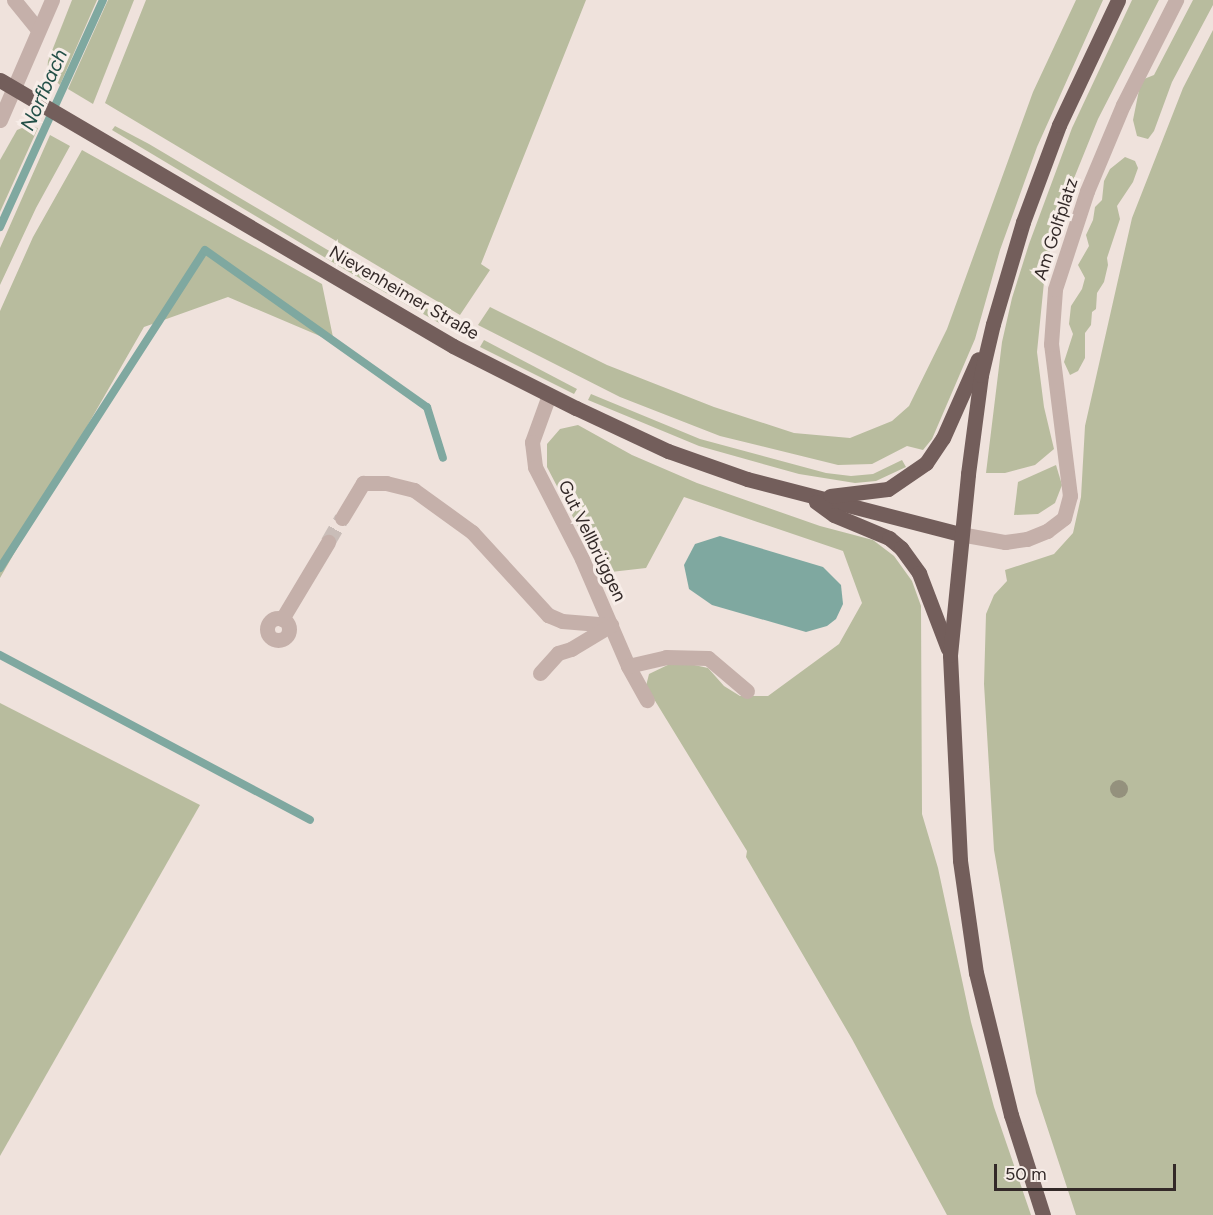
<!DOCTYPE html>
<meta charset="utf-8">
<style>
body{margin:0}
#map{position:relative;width:1213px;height:1215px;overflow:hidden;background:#efe2dc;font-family:Figtree,sans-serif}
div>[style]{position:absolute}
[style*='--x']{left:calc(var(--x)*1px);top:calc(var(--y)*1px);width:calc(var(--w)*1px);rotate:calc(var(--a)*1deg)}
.green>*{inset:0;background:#b8bc9e}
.water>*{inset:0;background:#7fa8a0}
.stream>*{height:8px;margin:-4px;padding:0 4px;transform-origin:4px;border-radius:4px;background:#7fa8a0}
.minor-tunnel>*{height:15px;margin-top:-7.5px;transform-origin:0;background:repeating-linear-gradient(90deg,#c9bdb8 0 15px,transparent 0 23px)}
.minor>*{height:15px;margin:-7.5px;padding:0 7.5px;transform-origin:7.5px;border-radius:7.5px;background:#c5b0aa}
.minor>.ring{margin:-7.5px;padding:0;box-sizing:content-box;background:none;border:15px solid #c5b0aa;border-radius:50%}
.major>*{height:15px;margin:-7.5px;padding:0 7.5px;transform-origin:7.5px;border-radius:7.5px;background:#735e5b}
.trees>*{width:18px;height:18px;margin:-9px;border-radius:50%;background:#94917d}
span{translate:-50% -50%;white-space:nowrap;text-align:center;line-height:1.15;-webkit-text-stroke:6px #f7ede8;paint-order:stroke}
.street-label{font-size:18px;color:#332928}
.water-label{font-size:20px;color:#235048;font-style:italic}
.scale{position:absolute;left:994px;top:1164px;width:182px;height:27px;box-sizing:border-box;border:3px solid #332928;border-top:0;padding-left:8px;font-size:18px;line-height:21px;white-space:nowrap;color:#332928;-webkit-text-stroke:4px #f7ede8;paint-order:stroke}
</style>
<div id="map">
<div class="green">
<div style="clip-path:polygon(72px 0,97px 0,60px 85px,47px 73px,48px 61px)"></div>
<div style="clip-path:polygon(108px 0,134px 0,93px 104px,68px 89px)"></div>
<div style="clip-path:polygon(146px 0,586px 0,481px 264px,490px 270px,460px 315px,105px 103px)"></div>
<div style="clip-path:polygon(1076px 0,1103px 0,1037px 147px,1000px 250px,975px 339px,932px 439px,923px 450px,907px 446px,872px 464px,838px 465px,720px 436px,620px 397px,478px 325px,490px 307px,607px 365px,714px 407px,794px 433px,850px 438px,892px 421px,909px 406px,947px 329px,1033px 92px)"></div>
<div style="clip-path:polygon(1132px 0,1159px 0,1098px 119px,1064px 203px,1042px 279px,1044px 282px,1037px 352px,1044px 407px,1054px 449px,1035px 465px,1005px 473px,986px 473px,1002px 342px,1012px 298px,1029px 244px,1072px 128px)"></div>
<div style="clip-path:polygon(1193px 0,1213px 0,1213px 5px,1172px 82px,1154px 131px,1148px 139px,1137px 136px,1133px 120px,1139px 90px,1144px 79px,1154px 75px)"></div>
<div style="clip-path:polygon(1213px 30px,1213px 1215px,1076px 1215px,1036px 1093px,994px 850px,984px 684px,986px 614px,994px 595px,1007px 581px,1005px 570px,1054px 554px,1073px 533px,1081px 497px,1085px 426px,1132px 218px,1183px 88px)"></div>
<div style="clip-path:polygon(27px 126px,38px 128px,0 212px,0 160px,17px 130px)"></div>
<div style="clip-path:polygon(115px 126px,149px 144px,444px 319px,441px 324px,349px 272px,112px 130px)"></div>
<div style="clip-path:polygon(50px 135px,70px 146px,36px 208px,0 285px,0 248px)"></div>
<div style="clip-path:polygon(82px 150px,322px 284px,334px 342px,228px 297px,144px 327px,0 578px,0 311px,33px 237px)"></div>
<div style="clip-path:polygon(1125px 157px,1135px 161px,1138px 168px,1133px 182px,1117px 206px,1120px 219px,1107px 258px,1108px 265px,1104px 282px,1097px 293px,1096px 309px,1092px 312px,1091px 325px,1085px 333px,1085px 358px,1078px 371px,1070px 375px,1064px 362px,1073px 334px,1069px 324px,1071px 306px,1082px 289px,1085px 278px,1078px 265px,1089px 246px,1086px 235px,1093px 220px,1095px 207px,1102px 200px,1104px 181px,1110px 169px)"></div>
<div style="clip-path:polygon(484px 340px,577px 389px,574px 394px,480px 347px)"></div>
<div style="clip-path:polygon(591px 394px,700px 439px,826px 473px,851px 476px,873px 474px,902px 460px,906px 467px,876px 481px,855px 483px,799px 474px,699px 446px,588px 400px)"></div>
<div style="clip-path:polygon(578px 425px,632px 455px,697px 483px,820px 526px,873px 540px,894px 556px,912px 581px,921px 606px,922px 814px,938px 868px,971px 1022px,994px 1107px,1031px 1215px,947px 1215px,852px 1039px,746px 857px,747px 851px,646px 686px,649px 674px,676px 661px,708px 668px,724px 686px,740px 696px,768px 696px,839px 644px,862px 603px,843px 551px,684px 497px,646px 568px,602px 573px,547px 467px,547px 444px,560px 429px)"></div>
<div style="clip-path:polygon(1056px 465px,1062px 485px,1055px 503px,1038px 514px,1014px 515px,1018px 482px)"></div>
<div style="clip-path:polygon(0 703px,200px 805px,0 1156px)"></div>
</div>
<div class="water">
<div style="clip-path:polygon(720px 536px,823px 567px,841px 585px,843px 604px,836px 619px,827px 626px,806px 632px,712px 605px,689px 589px,684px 565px,695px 544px)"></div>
</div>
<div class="stream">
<div style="--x:0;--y:227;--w:249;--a:-65.6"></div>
<div style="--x:0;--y:568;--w:378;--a:-57.2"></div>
<div style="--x:205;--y:250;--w:272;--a:35.3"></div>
<div style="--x:427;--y:407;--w:53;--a:72.6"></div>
<div style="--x:0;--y:655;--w:351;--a:28"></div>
</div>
<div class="minor-tunnel">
<div style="--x:328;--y:542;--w:28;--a:-60"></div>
</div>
<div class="minor">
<div style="--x:14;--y:0;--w:38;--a:51"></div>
<div style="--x:0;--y:120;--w:131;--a:-66.6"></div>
<div style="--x:549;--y:395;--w:50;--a:109.9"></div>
<div style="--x:532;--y:442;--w:25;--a:83"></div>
<div style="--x:535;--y:467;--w:103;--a:62.9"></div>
<div style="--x:582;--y:559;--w:116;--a:66.7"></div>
<div style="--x:628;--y:666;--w:39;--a:61"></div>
<div style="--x:342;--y:518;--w:41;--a:-59"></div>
<div style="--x:363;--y:483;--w:23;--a:0"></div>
<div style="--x:386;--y:483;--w:29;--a:14"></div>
<div style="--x:414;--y:490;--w:72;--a:35.9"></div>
<div style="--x:472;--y:532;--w:113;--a:47.5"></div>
<div style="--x:548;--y:615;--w:15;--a:23"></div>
<div style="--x:562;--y:621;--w:49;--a:4.7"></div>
<div style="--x:960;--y:534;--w:46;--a:10.1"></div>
<div style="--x:1005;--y:542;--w:22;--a:-8"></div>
<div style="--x:1027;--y:539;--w:22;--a:-22"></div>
<div style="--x:1047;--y:531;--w:21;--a:-37"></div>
<div style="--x:1064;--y:518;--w:23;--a:-75"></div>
<div style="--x:1070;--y:496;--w:153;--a:-97.1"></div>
<div style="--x:1051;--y:344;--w:55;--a:-85.8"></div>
<div style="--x:1055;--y:289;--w:103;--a:-71.9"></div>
<div style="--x:1087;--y:191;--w:93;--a:-67.3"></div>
<div style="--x:1123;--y:105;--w:118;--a:-63.2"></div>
<div class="ring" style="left:267px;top:618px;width:7px;height:7px"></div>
<div style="--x:282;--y:619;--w:90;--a:-59.1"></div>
<div style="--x:628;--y:666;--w:39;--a:-13"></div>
<div style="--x:666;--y:657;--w:42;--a:1.4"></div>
<div style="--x:708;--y:658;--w:51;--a:40.2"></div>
<div style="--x:540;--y:673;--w:27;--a:-48"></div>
<div style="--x:558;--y:653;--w:14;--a:-17"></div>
<div style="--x:571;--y:649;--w:47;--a:-31"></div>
</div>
<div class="major">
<div style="--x:0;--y:80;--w:525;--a:30.42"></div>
<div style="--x:453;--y:346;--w:138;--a:26.8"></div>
<div style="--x:576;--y:408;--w:102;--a:25.1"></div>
<div style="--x:668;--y:451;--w:84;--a:19.5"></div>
<div style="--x:747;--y:479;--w:220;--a:14.5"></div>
<div style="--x:830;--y:496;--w:58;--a:-6.9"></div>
<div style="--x:888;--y:489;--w:46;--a:-34.4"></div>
<div style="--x:926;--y:463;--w:30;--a:-56"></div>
<div style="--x:943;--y:438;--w:86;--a:-66.1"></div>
<div style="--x:816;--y:502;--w:22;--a:36"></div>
<div style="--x:834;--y:515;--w:60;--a:22.7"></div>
<div style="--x:889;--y:538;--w:16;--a:40"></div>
<div style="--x:901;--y:548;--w:31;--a:54"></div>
<div style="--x:919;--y:573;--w:81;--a:69.1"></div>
<div style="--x:1043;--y:1215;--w:105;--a:-107.7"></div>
<div style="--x:1011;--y:1115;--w:146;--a:-103.8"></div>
<div style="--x:976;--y:973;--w:114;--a:-98.1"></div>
<div style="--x:960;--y:860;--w:205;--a:-92.8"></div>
<div style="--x:950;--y:655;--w:182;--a:-84.3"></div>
<div style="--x:968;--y:474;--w:100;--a:-82.5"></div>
<div style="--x:981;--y:375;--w:52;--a:-76.8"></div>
<div style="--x:993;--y:324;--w:106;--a:-73.6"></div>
<div style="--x:1023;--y:222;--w:103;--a:-69.6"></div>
<div style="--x:1059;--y:125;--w:138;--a:-64.7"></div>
</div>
<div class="trees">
<div style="left:1119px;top:789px"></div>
</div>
<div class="street-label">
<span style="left:1056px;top:229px;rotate:-72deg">Am Golfplatz</span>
<span style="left:404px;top:293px;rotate:30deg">Nievenheimer Straße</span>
<span style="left:592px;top:541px;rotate:64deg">Gut Vellbrüggen</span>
</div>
<div class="water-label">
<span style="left:44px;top:90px;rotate:-66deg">Norfbach</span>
</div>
<div class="scale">50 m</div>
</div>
